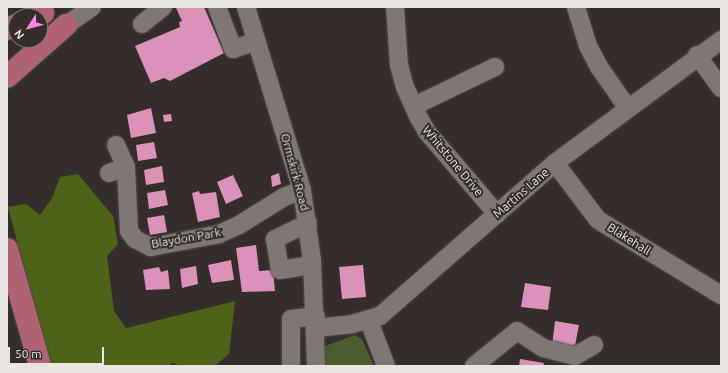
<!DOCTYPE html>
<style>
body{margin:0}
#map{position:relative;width:728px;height:373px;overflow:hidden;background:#342d2b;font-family:Ubuntu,sans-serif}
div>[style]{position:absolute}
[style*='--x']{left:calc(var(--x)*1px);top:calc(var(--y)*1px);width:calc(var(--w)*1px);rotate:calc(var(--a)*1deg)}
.green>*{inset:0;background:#4b5c2d}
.forest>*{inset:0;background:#4d6317}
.building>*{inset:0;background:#dc91b9}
.roads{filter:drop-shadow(0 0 1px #514c49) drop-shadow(0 0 1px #514c49)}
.minor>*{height:18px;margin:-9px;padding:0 9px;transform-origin:9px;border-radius:9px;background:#7f7774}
.major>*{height:22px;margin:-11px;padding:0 11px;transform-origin:11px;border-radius:11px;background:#b06473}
span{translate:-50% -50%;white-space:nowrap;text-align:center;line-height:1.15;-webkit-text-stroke:4px #342d2b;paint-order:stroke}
.street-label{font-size:12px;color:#e9e5e3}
.frame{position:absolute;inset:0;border:8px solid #e9e5e3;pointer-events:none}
.north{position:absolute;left:8px;top:8px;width:40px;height:40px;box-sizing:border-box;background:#342d2b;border:1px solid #7c7775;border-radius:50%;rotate:234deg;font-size:11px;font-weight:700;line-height:16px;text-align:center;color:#e9e5e3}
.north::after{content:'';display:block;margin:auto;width:14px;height:18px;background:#fb86e4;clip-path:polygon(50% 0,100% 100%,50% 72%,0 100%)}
.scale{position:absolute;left:8px;top:347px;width:96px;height:18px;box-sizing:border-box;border:2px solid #e9e5e3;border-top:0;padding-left:5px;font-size:12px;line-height:14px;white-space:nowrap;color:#e9e5e3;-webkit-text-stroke:3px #342d2b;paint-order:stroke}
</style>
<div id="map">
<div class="green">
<div style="clip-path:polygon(355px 335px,362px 339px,374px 366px,325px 366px,325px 346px)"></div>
</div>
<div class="forest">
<div style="clip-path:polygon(78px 174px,113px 216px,118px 244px,107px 256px,114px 311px,126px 328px,235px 301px,229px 354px,216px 365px,180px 366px,171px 362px,172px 366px,50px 366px,8px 207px,26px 204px,40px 215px,52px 198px,60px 177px)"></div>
</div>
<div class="building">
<div style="clip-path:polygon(204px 7px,224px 53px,170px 81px,164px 78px,151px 83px,135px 46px,180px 27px,179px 22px,182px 21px,176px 8px)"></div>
<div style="clip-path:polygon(151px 108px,156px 133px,131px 138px,127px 115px)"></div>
<div style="clip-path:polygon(171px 114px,172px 121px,164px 122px,163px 115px)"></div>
<div style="clip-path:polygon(154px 142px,157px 158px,138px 161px,136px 145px)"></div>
<div style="clip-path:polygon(162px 166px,164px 182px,146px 185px,144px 170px)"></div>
<div style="clip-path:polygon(279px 173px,281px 184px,272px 187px,271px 176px)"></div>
<div style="clip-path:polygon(233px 175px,243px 196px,226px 204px,217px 182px)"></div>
<div style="clip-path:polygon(165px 190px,168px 205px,149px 209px,147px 193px)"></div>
<div style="clip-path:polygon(199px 191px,200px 194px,216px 192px,220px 217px,198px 222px,192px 193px)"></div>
<div style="clip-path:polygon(164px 215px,167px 232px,150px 235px,147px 218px)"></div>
<div style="clip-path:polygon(256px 245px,259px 271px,273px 270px,275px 291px,242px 292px,236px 248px)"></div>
<div style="clip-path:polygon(231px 260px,234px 280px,212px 283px,208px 265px)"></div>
<div style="clip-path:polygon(363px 265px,366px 297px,342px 299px,339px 267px)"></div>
<div style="clip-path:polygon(196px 266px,198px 284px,182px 288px,180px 269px)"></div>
<div style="clip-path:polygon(159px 267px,161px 272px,168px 270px,170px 289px,146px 290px,143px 270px)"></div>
<div style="clip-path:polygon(525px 283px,551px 287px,548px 310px,521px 307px)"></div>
<div style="clip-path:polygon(555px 321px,579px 325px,574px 351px,552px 346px)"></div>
<div style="clip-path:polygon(520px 359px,544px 363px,543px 366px,519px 366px)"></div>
</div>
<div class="roads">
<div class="minor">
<div style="--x:217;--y:7;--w:45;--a:69.1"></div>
<div style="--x:233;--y:49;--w:25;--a:-18"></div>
<div style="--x:246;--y:7;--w:191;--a:73"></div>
<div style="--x:302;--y:190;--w:71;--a:81.9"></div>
<div style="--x:312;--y:260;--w:106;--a:87.8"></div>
<div style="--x:395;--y:7;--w:58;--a:86.1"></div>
<div style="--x:399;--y:65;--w:23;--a:75"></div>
<div style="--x:405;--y:87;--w:34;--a:66"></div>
<div style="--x:419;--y:118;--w:16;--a:60"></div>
<div style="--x:427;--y:132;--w:108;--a:49.5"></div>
<div style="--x:576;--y:7;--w:41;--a:72.9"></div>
<div style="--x:588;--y:46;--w:24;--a:62"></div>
<div style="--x:599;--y:67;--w:49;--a:55"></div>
<div style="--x:142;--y:24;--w:27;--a:-39"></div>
<div style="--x:55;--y:33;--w:45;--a:-35.1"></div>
<div style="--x:697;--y:55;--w:41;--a:54"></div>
<div style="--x:414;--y:106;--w:90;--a:-25.7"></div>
<div style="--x:116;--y:145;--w:24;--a:66"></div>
<div style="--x:126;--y:167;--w:64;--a:87.3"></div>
<div style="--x:129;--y:231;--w:10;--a:53"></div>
<div style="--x:135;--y:239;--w:18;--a:27"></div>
<div style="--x:151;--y:247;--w:69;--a:-10.8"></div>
<div style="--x:219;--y:234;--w:22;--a:-24"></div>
<div style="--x:239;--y:225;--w:53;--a:-31.9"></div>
<div style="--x:284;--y:197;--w:19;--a:-21"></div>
<div style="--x:555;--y:163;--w:71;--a:53"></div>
<div style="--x:598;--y:220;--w:144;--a:31.4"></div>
<div style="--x:109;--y:173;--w:18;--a:-19"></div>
<div style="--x:308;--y:223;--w:37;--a:154"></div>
<div style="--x:275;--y:239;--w:31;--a:81"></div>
<div style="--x:280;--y:270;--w:32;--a:-9"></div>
<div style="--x:369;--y:321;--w:48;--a:69.3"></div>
<div style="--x:316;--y:328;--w:36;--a:-6"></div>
<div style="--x:352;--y:324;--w:29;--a:-16"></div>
<div style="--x:380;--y:316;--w:232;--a:-41.2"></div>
<div style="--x:555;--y:163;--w:207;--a:-36.5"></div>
<div style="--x:291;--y:366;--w:47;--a:-90"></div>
<div style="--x:291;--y:319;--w:25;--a:-7"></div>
<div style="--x:474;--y:366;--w:55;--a:-39.1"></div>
<div style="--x:517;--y:331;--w:31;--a:33"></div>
<div style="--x:543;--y:348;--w:33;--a:14"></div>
<div style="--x:575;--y:356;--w:22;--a:-30"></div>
</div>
<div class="major">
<div style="--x:37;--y:16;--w:7;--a:-27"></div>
<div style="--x:7;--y:29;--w:10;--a:-24"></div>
<div style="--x:7;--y:77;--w:79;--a:-41.4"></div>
<div style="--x:7;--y:249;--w:122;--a:74.2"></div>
</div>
</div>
<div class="street-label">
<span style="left:453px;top:161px;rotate:50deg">Whitstone Drive</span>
<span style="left:295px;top:172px;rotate:75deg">Ormskirk Road</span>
<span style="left:521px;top:193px;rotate:-41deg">Martins Lane</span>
<span style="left:186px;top:238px;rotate:-10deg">Blaydon Park</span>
<span style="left:629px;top:239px;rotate:32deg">Blakehall</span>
</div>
<div class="frame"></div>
<div class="north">N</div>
<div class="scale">50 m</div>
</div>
